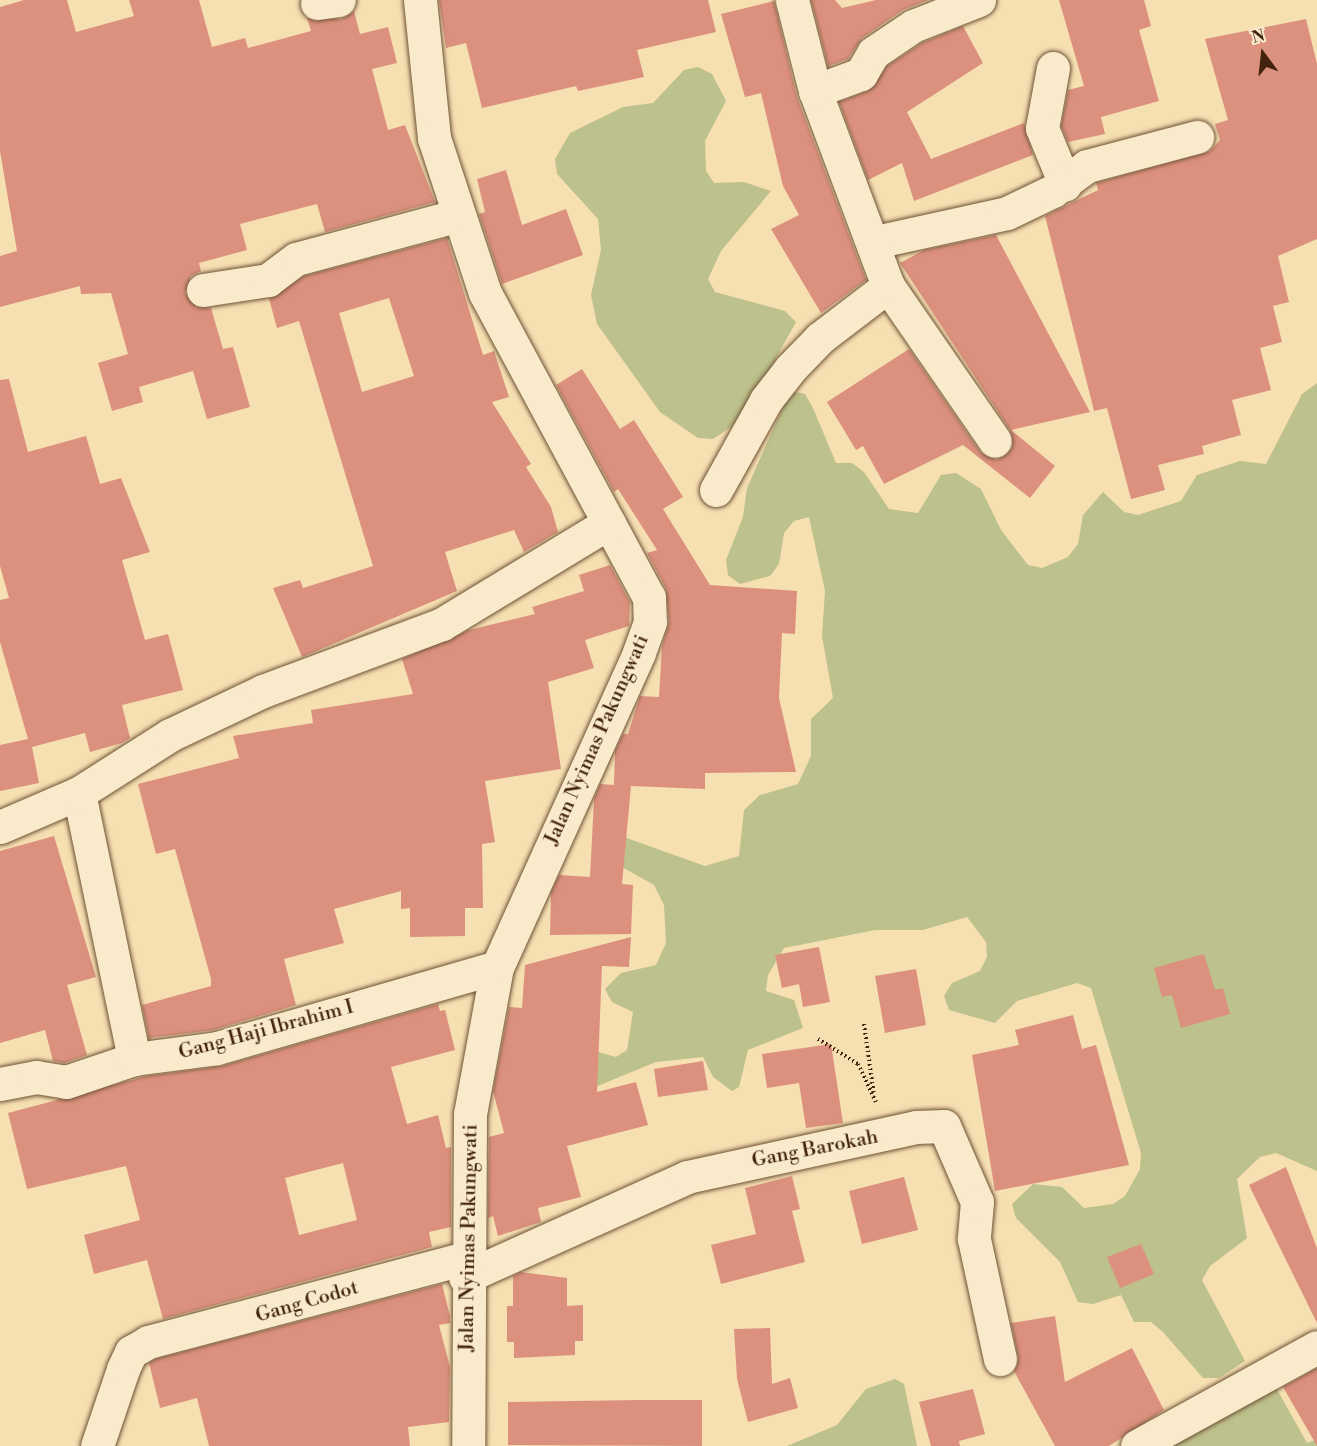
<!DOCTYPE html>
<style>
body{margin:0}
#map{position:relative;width:1317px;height:1446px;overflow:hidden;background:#f6dfb1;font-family:"Libre Bodoni",serif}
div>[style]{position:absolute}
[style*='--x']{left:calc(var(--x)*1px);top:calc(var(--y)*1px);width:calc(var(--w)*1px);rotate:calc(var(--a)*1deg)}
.green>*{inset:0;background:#bdc18b}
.building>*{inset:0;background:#dc917e}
.path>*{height:4px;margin-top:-2px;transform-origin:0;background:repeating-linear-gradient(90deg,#42230e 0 1.5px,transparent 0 4.5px)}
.roads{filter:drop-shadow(0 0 2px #6f5237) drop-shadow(0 0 2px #6f5237)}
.minor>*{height:33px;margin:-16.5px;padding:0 16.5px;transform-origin:16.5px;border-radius:16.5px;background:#f9eacc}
span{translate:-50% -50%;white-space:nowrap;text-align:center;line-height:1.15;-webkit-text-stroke:4.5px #f9eacc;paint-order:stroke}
.street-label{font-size:20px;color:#42230e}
.north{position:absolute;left:1233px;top:24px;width:60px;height:60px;-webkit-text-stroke:4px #f9eacc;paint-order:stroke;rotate:345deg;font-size:16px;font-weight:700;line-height:24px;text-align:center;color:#42230e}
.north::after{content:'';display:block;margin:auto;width:21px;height:27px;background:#42230e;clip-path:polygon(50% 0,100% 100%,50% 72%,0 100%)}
</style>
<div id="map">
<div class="green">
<div style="clip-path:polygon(698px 67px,712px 74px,726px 101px,705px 141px,706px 171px,714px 183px,744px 182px,771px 191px,721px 251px,708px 279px,715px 292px,785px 311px,796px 322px,759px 389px,731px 427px,713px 439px,698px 438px,660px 412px,597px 324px,591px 295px,601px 250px,598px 219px,557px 174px,555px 159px,570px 133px,623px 107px,653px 103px,684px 70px)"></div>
<div style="clip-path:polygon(1317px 383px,1317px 1171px,1276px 1153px,1260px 1157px,1237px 1179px,1247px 1238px,1210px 1266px,1202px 1280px,1245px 1361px,1219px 1378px,1203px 1378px,1163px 1332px,1151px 1322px,1134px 1322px,1121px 1295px,1093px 1304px,1078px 1302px,1060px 1262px,1016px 1218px,1012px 1204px,1033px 1184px,1062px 1187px,1084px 1208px,1113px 1204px,1125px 1196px,1140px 1169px,1141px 1153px,1091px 988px,1077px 983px,1017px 1001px,995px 1023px,949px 1010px,944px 996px,952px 983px,980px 971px,987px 957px,986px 942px,967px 917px,923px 930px,875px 930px,784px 948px,768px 975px,766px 991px,794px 1000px,803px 1028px,748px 1050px,739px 1087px,732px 1091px,713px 1077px,703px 1057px,656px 1062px,578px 1094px,587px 1049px,616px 1057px,627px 1050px,633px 1012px,612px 1002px,605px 989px,621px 973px,656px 965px,666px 943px,664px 905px,654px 885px,606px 858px,621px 836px,705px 866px,739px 856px,744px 810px,760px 795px,798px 784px,811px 756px,811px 719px,833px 698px,822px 636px,825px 591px,809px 517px,794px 521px,784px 533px,779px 564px,770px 576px,740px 584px,728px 575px,726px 560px,743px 517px,747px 488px,790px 391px,805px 394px,813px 408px,836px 463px,852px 463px,864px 472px,889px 509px,918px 513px,941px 475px,956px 473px,981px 489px,1001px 530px,1028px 565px,1042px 568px,1068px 557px,1078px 544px,1083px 515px,1103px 492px,1124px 512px,1138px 515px,1181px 501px,1197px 475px,1240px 461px,1266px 464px,1302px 394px)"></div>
<div style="clip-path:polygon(895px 1379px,904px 1384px,917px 1446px,787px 1446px,837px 1425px,866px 1389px)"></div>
<div style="clip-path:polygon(1274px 1384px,1307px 1443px,1317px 1439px,1317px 1446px,1167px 1446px)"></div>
</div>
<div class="building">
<div style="clip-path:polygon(24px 0,67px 0,76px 32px,134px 16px,129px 0,199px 0,212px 47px,245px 38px,248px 48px,311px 31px,307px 18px,342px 19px,354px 11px,360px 34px,388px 27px,397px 63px,372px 69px,388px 130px,405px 125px,435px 202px,325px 232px,317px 204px,240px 224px,247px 250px,199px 263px,201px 271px,191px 276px,185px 293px,196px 307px,211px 308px,223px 349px,233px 347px,250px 407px,207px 419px,193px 371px,139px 387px,143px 402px,112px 411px,98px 363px,128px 354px,111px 293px,81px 294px,80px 286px,0 307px,0 256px,17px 251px,0 151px,0 7px)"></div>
<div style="clip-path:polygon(439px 0,708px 0,716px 32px,637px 50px,644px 77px,578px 91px,576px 86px,482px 108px,466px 43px,446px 48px)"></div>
<div style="clip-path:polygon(811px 0,835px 0,842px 8px,876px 0,928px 0,903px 10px,862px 38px,848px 59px,828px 66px)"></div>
<div style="clip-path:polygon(1059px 0,1144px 0,1151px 26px,1139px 30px,1159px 101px,1101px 117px,1105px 134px,1068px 142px,1061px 126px,1068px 90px,1084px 86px)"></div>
<div style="clip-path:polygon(774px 1px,797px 97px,866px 280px,821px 313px,771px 229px,799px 215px,783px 186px,761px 93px,745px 97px,721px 14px)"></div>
<div style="clip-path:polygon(1306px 19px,1317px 64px,1317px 239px,1278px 256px,1289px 302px,1273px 306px,1282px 342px,1260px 348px,1271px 390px,1232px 400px,1241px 435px,1202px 446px,1204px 454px,1158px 465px,1165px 490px,1131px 499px,1107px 408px,1094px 411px,1045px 216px,1098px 190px,1096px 183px,1210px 151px,1220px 140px,1215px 124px,1228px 120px,1205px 39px)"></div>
<div style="clip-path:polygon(963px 26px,983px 63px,907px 112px,931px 159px,1024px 123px,1033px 155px,914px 201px,902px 163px,868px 180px,839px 102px,868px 91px,887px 66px,922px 43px)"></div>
<div style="clip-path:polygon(506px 170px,522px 225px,566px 209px,583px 255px,502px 284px,479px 214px,485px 212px,477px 179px)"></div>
<div style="clip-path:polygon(996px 235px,1090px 412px,1011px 430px,1055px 466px,1030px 498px,963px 445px,884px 484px,863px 446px,856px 450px,827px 402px,909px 349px,980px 452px,997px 460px,1012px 448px,1010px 430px,900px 263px,924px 250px)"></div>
<div style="clip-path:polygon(evenodd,447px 238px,483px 355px,494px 351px,509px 397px,492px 402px,531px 464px,526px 467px,551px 507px,558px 532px,524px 552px,514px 530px,445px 552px,457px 591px,302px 657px,273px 588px,300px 580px,303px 588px,373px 566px,299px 321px,277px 328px,269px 299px,304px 276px,447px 238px,389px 298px,414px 376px,362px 392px,339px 313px,389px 298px)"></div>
<div style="clip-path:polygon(582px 369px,620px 429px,634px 420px,683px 497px,663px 509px,710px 585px,797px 591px,795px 634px,782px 633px,779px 698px,796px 772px,705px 773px,705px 789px,631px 786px,622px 884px,633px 885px,631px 934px,550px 935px,551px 892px,559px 875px,590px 877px,594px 799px,600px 784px,614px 785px,615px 751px,623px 734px,628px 734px,640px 696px,659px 697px,662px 646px,669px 622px,666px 589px,647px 553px,657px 550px,618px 489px,614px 492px,556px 385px)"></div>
<div style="clip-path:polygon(9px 379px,28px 452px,86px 436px,100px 484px,121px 478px,150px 552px,122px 560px,145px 640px,168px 634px,183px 690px,122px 705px,130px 738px,122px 743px,90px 752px,85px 733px,32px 747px,39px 783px,0 791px,0 745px,28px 739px,0 642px,0 600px,9px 598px,0 566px,0 380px)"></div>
<div style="clip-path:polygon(610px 565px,630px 602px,629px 626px,585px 640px,594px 668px,548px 682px,561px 769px,485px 781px,495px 842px,482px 844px,483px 908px,465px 908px,465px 936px,410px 937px,410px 908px,401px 909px,401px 891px,334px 909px,344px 943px,284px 959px,296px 1005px,213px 1030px,149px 1038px,142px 1005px,211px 986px,211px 979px,175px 849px,156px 854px,138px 784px,239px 758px,233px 736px,313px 723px,311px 710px,413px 694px,402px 659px,469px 630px,535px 614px,532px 607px,584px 591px,579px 575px)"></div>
<div style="clip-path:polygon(54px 836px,96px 977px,67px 985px,87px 1055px,64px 1063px,53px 1061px,45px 1030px,0 1043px,0 851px)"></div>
<div style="clip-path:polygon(631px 937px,629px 967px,602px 966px,597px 1092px,636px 1082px,648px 1125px,567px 1146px,581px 1197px,538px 1208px,541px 1222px,498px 1236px,493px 1216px,488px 1218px,489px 1137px,504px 1133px,493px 1091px,509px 1007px,522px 1008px,525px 965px)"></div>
<div style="clip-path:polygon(819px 947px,830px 1002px,803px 1007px,799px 984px,782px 988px,775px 955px)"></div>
<div style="clip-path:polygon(1204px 954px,1215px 990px,1223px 988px,1230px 1014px,1181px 1028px,1172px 995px,1162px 997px,1154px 968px)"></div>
<div style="clip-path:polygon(916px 969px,926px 1025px,885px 1033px,875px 976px)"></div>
<div style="clip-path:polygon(evenodd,438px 1004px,440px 1011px,445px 1010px,455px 1050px,391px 1067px,407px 1124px,438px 1115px,446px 1148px,451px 1147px,451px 1227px,429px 1232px,432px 1247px,163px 1319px,147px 1260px,94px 1274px,84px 1235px,140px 1220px,126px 1166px,27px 1189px,8px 1113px,147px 1076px,222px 1066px,438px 1004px,343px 1163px,357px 1220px,299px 1235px,285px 1178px,343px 1163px)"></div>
<div style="clip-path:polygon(1073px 1015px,1082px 1049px,1096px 1045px,1129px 1165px,995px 1191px,972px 1055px,1019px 1045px,1015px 1030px)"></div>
<div style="clip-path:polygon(831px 1044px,843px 1123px,806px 1128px,799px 1083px,767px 1088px,762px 1054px)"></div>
<div style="clip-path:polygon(703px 1061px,708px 1090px,658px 1097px,654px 1069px)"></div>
<div style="clip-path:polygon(1286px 1167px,1317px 1248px,1317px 1323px,1249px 1185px)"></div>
<div style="clip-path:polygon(792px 1176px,800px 1209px,792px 1211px,805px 1262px,721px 1284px,711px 1245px,756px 1234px,745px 1188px)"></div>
<div style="clip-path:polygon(904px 1177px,918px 1230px,862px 1244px,849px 1191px)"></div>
<div style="clip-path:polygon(1141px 1244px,1154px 1274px,1120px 1288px,1107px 1257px)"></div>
<div style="clip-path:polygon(521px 1272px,567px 1278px,567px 1306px,583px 1305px,583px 1341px,575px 1341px,575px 1355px,514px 1358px,514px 1342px,507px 1342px,507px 1306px,513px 1306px,513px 1276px)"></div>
<div style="clip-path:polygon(442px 1284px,450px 1316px,450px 1323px,439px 1325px,450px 1367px,449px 1422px,408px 1427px,410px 1446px,209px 1446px,197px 1398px,160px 1408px,149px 1363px,155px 1359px)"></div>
<div style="clip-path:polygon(1055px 1316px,1065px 1382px,1132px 1348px,1164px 1410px,1109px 1446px,1055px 1446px,1014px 1371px,1018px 1356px,1011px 1323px)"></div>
<div style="clip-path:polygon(770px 1328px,772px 1384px,790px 1378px,798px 1408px,748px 1422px,737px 1379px,734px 1329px)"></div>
<div style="clip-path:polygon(1317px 1368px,1317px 1446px,1283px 1387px)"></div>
<div style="clip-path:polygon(973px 1389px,985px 1434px,959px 1441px,960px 1446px,931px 1446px,919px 1402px)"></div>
<div style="clip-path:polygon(639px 1400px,702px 1400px,702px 1446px,508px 1445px,508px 1402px)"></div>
</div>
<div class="path">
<div style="--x:864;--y:1024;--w:72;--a:82"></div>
<div style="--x:818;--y:1039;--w:47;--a:32"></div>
<div style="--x:858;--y:1064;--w:42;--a:64.7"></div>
</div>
<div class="roads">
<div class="minor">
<div style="--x:420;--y:0;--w:139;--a:84.2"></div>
<div style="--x:434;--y:138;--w:163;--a:71.8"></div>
<div style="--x:485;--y:293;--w:345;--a:61.7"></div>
<div style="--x:649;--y:597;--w:25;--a:88"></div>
<div style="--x:650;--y:622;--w:33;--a:110"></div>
<div style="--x:639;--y:653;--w:345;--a:114.3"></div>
<div style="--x:497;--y:967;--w:149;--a:100.4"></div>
<div style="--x:470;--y:1114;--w:332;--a:90.3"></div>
<div style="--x:317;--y:3;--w:22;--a:-8"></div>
<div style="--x:1053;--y:68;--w:61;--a:100.4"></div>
<div style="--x:1042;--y:128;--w:61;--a:67.7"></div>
<div style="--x:815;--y:91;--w:49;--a:-20.3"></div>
<div style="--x:861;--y:74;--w:24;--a:-60"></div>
<div style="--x:873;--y:53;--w:48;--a:-34"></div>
<div style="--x:913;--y:26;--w:71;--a:-21.5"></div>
<div style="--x:875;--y:242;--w:135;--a:-12.4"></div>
<div style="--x:1007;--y:213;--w:51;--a:-25.6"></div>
<div style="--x:1053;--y:191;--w:42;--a:-36.3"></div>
<div style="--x:1087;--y:166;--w:114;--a:-14.8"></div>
<div style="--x:888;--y:286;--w:188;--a:55.4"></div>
<div style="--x:203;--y:290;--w:66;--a:-8.7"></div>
<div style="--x:268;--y:280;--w:35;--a:-37"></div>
<div style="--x:296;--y:259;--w:165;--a:-15.1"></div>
<div style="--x:716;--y:490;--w:103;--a:-60.9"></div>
<div style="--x:766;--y:400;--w:39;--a:-52"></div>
<div style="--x:790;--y:369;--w:43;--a:-45.9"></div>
<div style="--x:820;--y:338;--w:86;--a:-37.4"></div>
<div style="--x:888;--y:286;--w:208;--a:-110.5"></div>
<div style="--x:815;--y:91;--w:94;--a:-104.2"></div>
<div style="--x:79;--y:793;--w:272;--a:78.3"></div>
<div style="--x:0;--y:827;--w:86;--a:-23.3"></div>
<div style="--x:79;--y:793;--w:108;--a:-32.5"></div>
<div style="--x:170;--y:735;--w:103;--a:-25.3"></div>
<div style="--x:263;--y:691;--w:191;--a:-20.5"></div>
<div style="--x:442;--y:624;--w:195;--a:-31.2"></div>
<div style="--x:0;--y:1084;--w:37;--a:-11"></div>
<div style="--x:36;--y:1077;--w:30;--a:9"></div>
<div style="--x:66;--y:1082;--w:72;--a:-18.7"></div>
<div style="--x:134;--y:1059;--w:84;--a:-7.5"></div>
<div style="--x:217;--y:1048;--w:291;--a:-16.1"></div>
<div style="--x:465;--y:1277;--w:243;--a:-24.2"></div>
<div style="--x:687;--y:1177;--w:234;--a:-12.3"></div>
<div style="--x:916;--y:1127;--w:28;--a:-2"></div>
<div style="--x:944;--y:1126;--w:83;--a:66.5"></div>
<div style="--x:977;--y:1202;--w:37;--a:95"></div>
<div style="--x:974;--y:1239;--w:123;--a:77.8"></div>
<div style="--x:97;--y:1446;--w:81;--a:-71.3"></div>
<div style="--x:123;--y:1369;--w:19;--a:-65"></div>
<div style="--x:131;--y:1352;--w:20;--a:-30"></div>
<div style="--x:148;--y:1342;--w:328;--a:-14.8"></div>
<div style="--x:1137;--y:1446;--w:205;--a:-28.8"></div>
</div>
</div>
<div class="street-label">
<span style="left:597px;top:740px;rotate:-66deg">Jalan Nyimas Pakungwati</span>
<span style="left:266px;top:1030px;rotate:-15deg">Gang Haji Ibrahim I</span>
<span style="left:815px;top:1149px;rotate:-11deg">Gang Barokah</span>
<span style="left:469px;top:1238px;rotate:-89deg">Jalan Nyimas Pakungwati</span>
<span style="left:307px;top:1302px;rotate:-16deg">Gang Codot</span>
</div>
<div class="north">N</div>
</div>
